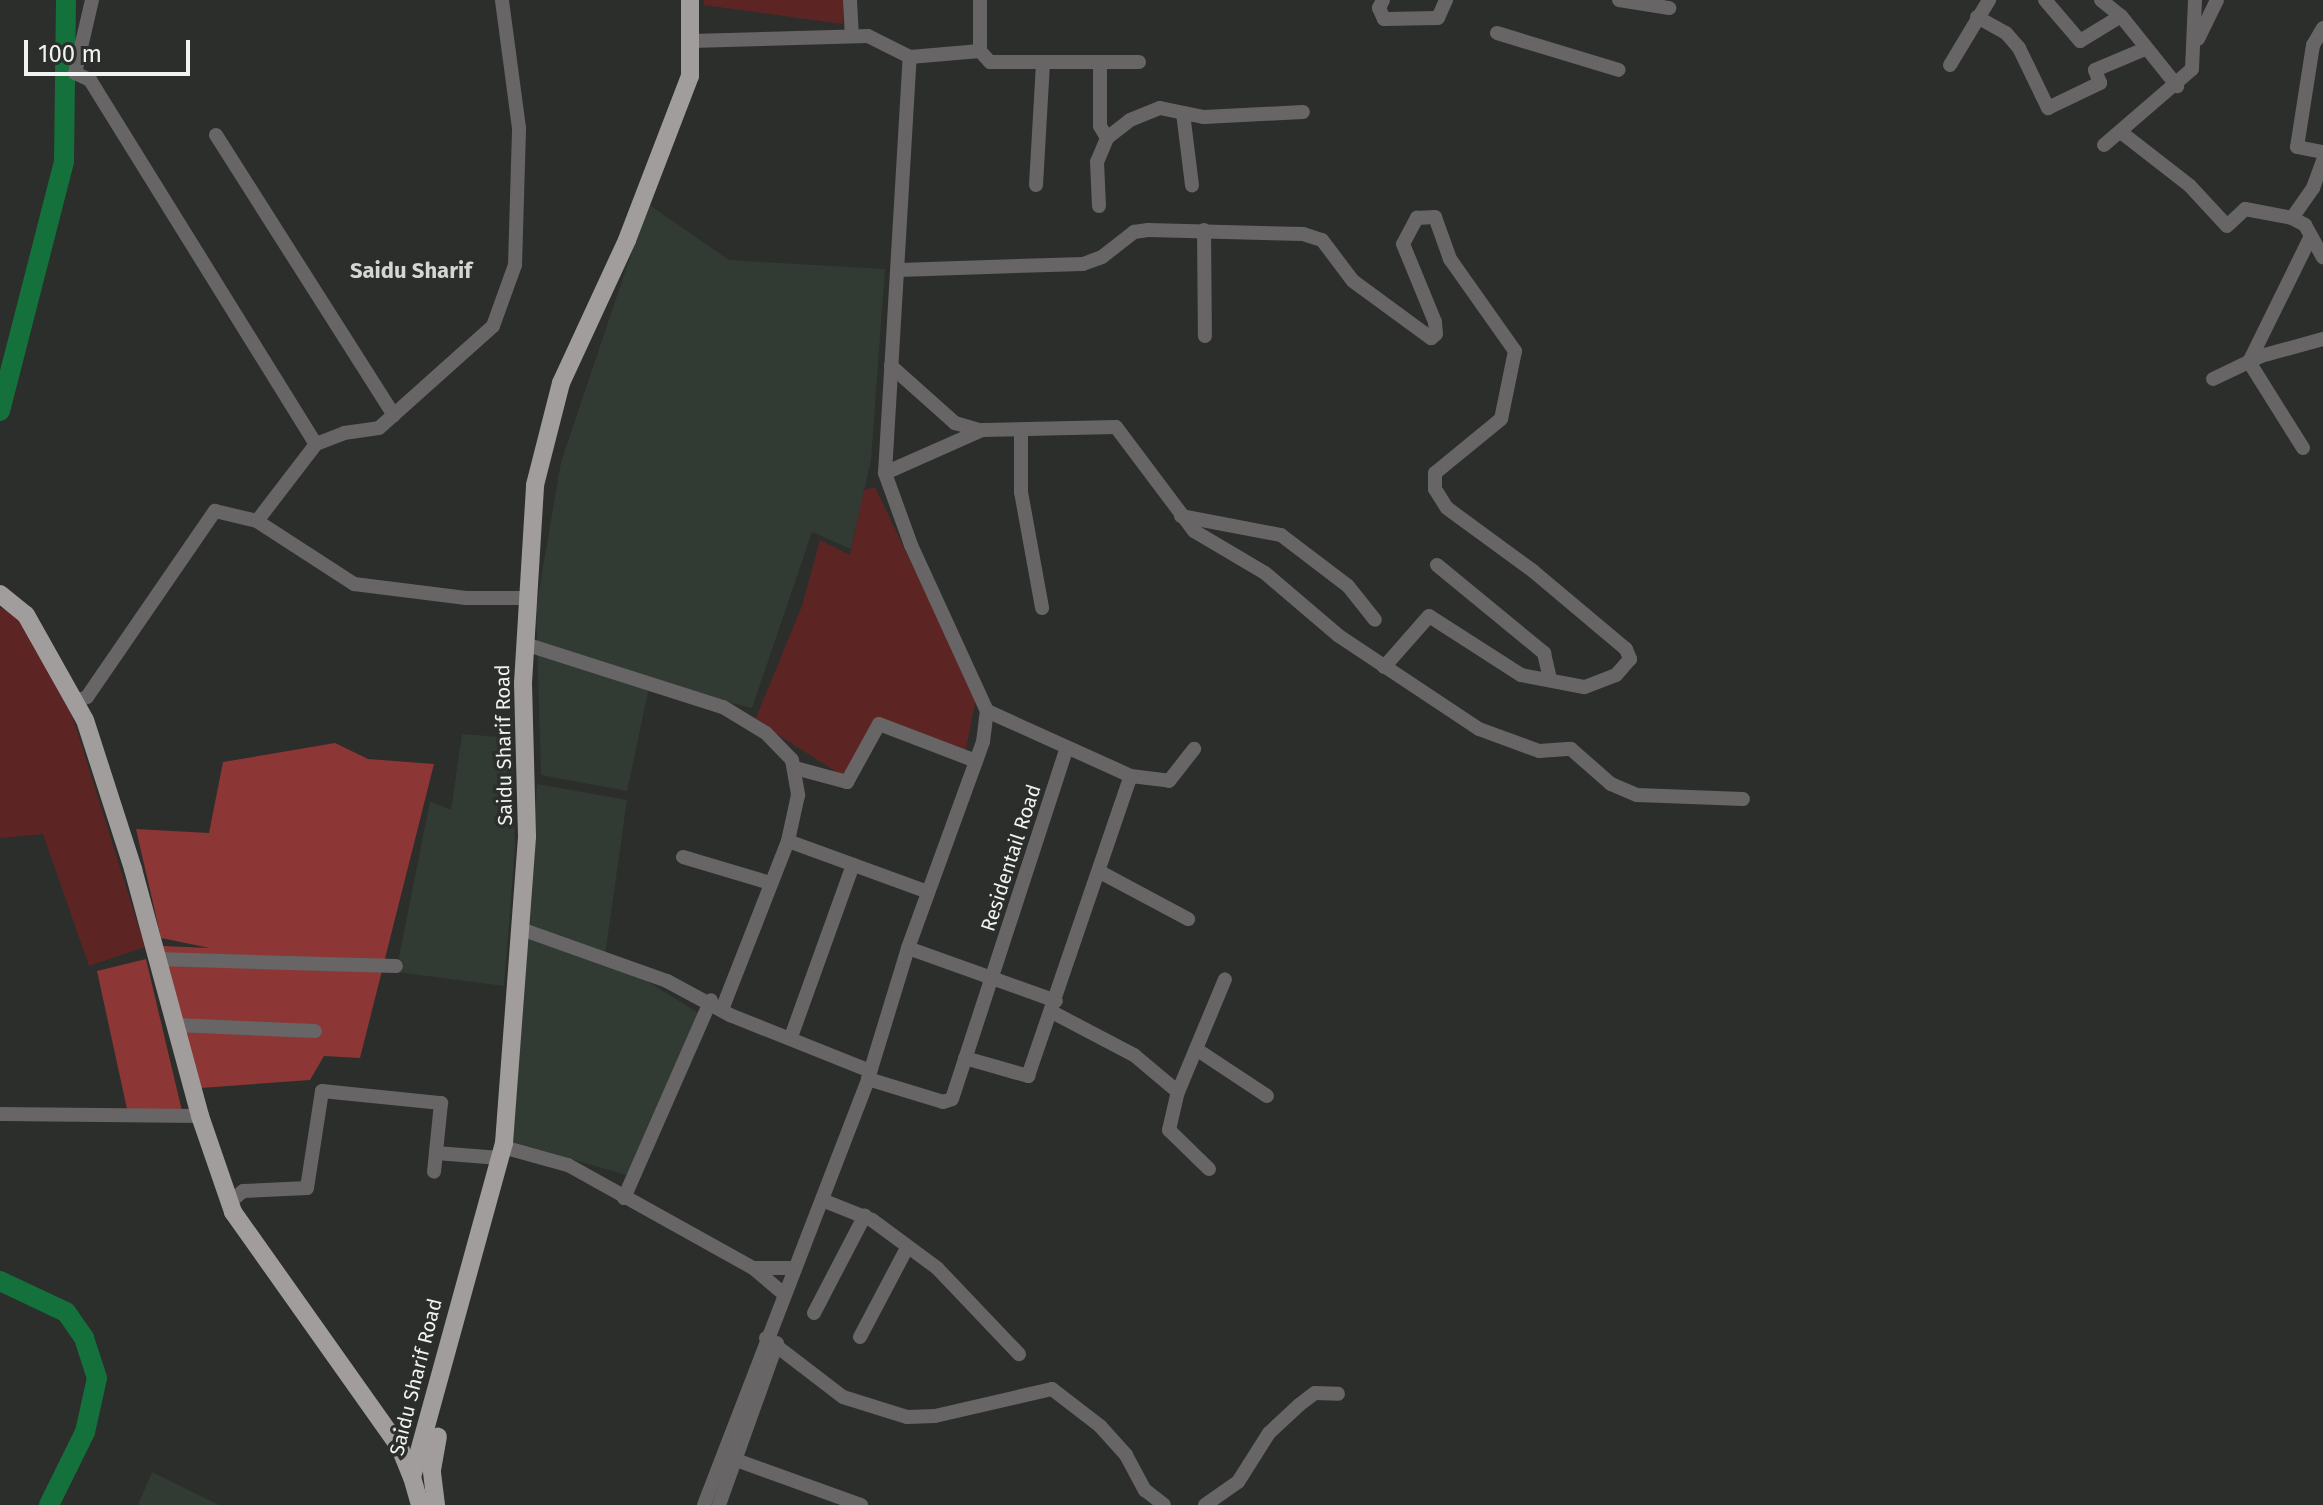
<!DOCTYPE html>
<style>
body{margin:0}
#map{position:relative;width:2323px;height:1505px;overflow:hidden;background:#2b2e2b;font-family:"Fira Sans",sans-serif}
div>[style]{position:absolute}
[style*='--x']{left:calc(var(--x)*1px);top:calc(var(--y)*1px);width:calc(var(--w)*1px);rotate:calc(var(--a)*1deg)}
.built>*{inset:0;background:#323a34}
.green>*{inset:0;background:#5c2523}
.forest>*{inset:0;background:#8c3635}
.river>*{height:20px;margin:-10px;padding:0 10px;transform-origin:10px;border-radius:10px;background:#14713b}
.minor>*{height:14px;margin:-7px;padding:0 7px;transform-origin:7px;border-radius:7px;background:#676565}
.major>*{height:18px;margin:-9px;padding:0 9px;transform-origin:9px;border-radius:9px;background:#a19d9c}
span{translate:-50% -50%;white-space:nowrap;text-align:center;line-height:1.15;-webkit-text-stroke:7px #2b2e2b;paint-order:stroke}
.street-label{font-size:20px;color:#f1f3f2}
.neighbourhood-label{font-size:22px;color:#d3d6d3;font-weight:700}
.scale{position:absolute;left:24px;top:40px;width:166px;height:36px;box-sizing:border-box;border:4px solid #f1f3f2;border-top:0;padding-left:10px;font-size:24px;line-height:28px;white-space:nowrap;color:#f1f3f2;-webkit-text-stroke:6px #2b2e2b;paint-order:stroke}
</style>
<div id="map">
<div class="built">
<div style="clip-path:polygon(648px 204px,729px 260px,885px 269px,871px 460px,851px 549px,812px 532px,752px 708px,650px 683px,627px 791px,541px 775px,536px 608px,561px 462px)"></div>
<div style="clip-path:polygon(462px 734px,512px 738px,515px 847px,504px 986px,396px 972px,430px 801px,451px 810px)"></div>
<div style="clip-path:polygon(537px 784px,627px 800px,605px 955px,700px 1014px,633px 1177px,513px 1142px)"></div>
<div style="clip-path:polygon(152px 1472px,219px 1505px,138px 1505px)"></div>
</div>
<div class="green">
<div style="clip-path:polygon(704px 0,844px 0,843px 24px,704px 5px)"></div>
<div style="clip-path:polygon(875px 487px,976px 698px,965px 754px,876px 718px,846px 778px,755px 720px,802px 606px,820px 540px,850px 555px,864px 490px)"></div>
<div style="clip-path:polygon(0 608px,26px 615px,73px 718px,145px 947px,89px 966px,43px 834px,0 838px)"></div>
</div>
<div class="forest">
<div style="clip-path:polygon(335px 743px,368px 759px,434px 764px,360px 1058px,324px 1056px,310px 1080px,201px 1088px,163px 946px,210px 948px,161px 938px,136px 829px,209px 833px,223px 762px)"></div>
<div style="clip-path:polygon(146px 959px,182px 1111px,127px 1109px,97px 971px)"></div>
</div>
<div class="river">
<div style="--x:0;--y:411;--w:257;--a:-75.6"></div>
<div style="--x:64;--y:162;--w:162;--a:-89.3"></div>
<div style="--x:0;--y:1281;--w:73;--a:25.2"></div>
<div style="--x:66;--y:1312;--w:32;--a:55"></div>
<div style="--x:84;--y:1338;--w:42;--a:72"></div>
<div style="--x:97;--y:1378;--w:55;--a:102.5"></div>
<div style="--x:85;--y:1432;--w:81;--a:116.3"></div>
</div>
<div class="minor">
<div style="--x:92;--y:0;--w:75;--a:103.1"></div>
<div style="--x:75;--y:73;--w:17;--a:25"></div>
<div style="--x:90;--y:80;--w:428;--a:58.2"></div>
<div style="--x:850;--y:0;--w:35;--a:87"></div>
<div style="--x:980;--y:0;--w:51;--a:90"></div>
<div style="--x:980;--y:51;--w:15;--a:48"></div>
<div style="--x:990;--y:62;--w:149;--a:0"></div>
<div style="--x:1383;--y:0;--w:9;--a:117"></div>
<div style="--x:1379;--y:8;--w:12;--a:66"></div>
<div style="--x:1384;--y:19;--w:54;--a:-1.1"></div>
<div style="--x:1438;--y:18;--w:20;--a:-66"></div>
<div style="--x:1619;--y:0;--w:51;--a:9.1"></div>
<div style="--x:2045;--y:0;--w:54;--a:49.5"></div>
<div style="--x:2080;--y:41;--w:48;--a:-31.4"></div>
<div style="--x:2101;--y:0;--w:26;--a:39"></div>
<div style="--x:2121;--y:16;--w:90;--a:51.3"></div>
<div style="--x:1977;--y:17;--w:33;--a:29"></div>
<div style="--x:2006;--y:33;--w:20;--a:49"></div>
<div style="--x:2019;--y:48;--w:67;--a:64.2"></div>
<div style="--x:2048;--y:108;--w:58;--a:-25.7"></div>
<div style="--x:2100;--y:83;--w:14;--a:-111"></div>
<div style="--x:2095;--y:70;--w:54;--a:-22.8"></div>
<div style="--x:2323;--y:28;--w:20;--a:120"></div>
<div style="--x:2313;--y:45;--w:103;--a:98.9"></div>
<div style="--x:2297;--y:147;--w:26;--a:11"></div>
<div style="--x:1497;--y:33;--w:127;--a:16.9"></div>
<div style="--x:2198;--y:39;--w:43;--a:-64"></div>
<div style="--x:691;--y:41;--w:177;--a:-1.6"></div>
<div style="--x:868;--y:36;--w:47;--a:26.6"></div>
<div style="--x:910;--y:57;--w:70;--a:-4.9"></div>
<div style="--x:1100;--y:62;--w:64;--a:90"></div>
<div style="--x:1100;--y:126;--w:14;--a:60"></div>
<div style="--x:1950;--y:65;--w:76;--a:-59"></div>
<div style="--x:1183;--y:113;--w:73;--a:82.9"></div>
<div style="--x:2122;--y:133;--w:86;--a:37.9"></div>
<div style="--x:2190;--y:186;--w:54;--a:47.2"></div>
<div style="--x:2227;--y:226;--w:25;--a:-43"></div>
<div style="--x:2245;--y:209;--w:48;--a:10.8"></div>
<div style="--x:2292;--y:218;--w:15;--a:28"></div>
<div style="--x:2305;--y:225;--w:37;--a:61"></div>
<div style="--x:216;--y:135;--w:332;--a:57.6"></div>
<div style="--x:2104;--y:145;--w:116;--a:-40.8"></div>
<div style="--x:2192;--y:69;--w:69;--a:-87.5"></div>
<div style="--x:1036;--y:185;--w:122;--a:-86.7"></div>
<div style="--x:1099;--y:206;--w:44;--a:-92.6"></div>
<div style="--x:1097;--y:162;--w:26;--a:-67"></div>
<div style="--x:1107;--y:138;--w:29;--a:-38"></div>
<div style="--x:1130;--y:120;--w:32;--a:-22"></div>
<div style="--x:1160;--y:108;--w:45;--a:11.6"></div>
<div style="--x:1204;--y:117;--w:99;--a:-2.9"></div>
<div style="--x:2292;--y:218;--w:37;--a:-55"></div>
<div style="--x:2313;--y:188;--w:30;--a:-70"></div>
<div style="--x:1204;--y:230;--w:106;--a:89.5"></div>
<div style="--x:899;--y:270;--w:184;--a:-1.9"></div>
<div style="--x:1083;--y:264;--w:20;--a:-20"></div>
<div style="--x:1102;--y:257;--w:41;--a:-38"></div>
<div style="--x:1134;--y:232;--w:14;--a:-8"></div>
<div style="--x:1148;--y:230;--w:155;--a:1.5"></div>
<div style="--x:1303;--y:234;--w:20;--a:18"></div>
<div style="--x:1322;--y:240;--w:51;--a:52.9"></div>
<div style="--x:1353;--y:281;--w:97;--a:36.2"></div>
<div style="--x:1431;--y:338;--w:6;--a:-39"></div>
<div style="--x:1436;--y:334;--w:12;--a:-95"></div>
<div style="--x:1435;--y:322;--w:84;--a:-112.3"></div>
<div style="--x:1403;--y:244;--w:30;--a:-62"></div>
<div style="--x:1417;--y:218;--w:18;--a:-3"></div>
<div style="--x:1435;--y:217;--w:45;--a:70.3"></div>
<div style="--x:1450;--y:259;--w:113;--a:54.8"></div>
<div style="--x:1515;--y:351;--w:69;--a:101.6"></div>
<div style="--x:1501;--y:419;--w:85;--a:140.7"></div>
<div style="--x:1435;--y:473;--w:16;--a:90"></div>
<div style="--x:1435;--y:489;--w:22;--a:58"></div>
<div style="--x:1447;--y:508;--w:107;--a:36.2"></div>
<div style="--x:1533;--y:571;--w:121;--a:40"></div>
<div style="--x:1626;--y:649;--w:11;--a:68"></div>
<div style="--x:1630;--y:659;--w:21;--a:131"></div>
<div style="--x:1616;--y:675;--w:34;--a:159"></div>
<div style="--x:1584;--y:687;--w:64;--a:-169.2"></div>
<div style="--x:1521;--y:675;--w:109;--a:-147.3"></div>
<div style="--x:1429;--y:616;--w:68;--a:131.4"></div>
<div style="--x:891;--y:366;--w:86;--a:41.7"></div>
<div style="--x:955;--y:423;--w:25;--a:16"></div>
<div style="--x:2213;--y:379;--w:53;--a:-25.6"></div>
<div style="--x:2261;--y:356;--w:64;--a:-15.3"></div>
<div style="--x:1021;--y:430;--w:62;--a:90"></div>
<div style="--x:1021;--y:492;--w:118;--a:79.7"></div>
<div style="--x:2303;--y:448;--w:102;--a:-122.1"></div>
<div style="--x:2249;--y:362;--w:140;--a:-63.8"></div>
<div style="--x:885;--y:473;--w:106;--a:-23.9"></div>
<div style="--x:982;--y:430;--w:134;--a:-1.3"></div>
<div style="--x:1116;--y:427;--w:130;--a:53.1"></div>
<div style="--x:1194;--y:531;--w:82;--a:30.6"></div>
<div style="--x:1265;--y:573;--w:97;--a:40.4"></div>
<div style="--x:1339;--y:636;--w:168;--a:33.6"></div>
<div style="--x:1479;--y:729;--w:64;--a:20.1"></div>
<div style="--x:1539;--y:751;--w:32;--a:-4"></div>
<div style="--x:1571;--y:749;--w:53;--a:41.2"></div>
<div style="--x:1611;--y:784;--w:28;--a:23"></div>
<div style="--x:1637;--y:795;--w:106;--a:2.2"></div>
<div style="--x:1181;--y:516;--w:102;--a:10.8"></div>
<div style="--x:1281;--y:535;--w:84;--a:37.3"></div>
<div style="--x:1348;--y:586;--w:43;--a:51.5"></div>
<div style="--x:257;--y:521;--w:97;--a:-52.5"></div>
<div style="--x:316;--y:444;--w:30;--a:-21"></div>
<div style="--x:344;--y:433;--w:35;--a:-8"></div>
<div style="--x:379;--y:428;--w:153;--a:-41.8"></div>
<div style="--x:493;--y:326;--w:65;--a:-70.2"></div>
<div style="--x:515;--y:265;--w:137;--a:-88.3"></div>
<div style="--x:519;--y:128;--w:129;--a:-97.6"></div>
<div style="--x:1437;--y:565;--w:139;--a:39.4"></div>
<div style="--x:1544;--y:653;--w:26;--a:77"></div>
<div style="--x:525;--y:644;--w:208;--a:17.7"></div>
<div style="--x:723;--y:707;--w:50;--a:31.2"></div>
<div style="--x:766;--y:733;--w:37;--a:46"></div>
<div style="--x:792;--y:760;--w:36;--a:80"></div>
<div style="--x:798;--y:795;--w:47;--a:102.3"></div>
<div style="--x:788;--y:841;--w:180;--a:111.4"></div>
<div style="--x:74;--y:702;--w:14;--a:-21"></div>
<div style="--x:87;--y:697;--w:226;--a:-55.5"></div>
<div style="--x:215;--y:511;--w:43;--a:13.4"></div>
<div style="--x:257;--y:521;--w:116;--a:33"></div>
<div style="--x:354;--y:584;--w:113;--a:7.1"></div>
<div style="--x:466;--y:598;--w:62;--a:0"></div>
<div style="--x:987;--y:711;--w:158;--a:24.3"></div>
<div style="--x:1131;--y:776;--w:38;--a:7"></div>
<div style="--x:1169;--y:781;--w:41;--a:-52"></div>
<div style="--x:795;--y:768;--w:54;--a:15.1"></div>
<div style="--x:847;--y:782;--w:66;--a:-61.1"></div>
<div style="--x:879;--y:724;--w:104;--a:20.9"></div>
<div style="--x:788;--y:841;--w:149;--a:20"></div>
<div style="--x:683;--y:857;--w:91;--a:16.6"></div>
<div style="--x:1100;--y:872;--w:100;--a:28.1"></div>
<div style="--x:521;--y:929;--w:155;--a:19.6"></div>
<div style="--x:667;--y:981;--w:72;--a:28.4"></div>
<div style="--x:730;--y:1015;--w:151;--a:21.8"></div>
<div style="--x:908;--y:948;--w:157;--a:19.7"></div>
<div style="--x:157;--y:959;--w:239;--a:1.7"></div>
<div style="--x:1052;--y:1012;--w:93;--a:27.7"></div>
<div style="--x:1134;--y:1055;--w:57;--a:40.1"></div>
<div style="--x:175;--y:1025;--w:140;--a:2.5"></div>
<div style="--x:791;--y:1037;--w:183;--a:-70.2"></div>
<div style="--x:1196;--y:1049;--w:85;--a:33.5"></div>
<div style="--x:965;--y:1058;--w:66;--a:15.9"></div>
<div style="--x:1028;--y:1076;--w:317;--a:-71.1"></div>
<div style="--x:868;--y:1079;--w:78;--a:17"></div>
<div style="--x:943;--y:1102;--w:9;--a:-18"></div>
<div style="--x:952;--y:1099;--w:367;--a:-71.9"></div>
<div style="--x:0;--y:1114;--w:200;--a:0.6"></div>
<div style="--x:503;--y:1147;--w:67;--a:15.5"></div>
<div style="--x:568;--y:1165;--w:212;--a:29.1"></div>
<div style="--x:753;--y:1268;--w:39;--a:40"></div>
<div style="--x:436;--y:1153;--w:64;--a:4.5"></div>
<div style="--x:1209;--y:1169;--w:56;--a:-135.7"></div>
<div style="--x:1169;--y:1130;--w:39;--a:-77"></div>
<div style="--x:1178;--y:1092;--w:122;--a:-67.4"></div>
<div style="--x:624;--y:1198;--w:216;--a:-66.3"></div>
<div style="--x:822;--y:1200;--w:54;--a:21.8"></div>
<div style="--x:872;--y:1220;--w:81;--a:36.4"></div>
<div style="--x:937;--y:1268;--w:119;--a:46.4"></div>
<div style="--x:230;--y:1202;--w:17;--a:-40"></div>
<div style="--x:243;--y:1191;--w:64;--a:-2.7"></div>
<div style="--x:307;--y:1188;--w:98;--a:-81.2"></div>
<div style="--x:322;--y:1091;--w:120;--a:5.8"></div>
<div style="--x:441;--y:1103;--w:69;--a:95.8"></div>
<div style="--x:754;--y:1268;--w:40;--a:0"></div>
<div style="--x:814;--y:1313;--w:110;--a:-62.5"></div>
<div style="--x:860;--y:1337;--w:101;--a:-62.2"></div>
<div style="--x:766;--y:1338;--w:97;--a:37.5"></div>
<div style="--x:843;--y:1397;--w:67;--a:17.4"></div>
<div style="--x:907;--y:1417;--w:28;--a:-2"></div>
<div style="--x:935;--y:1416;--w:120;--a:-13"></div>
<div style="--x:1052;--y:1389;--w:61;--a:37.6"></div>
<div style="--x:1100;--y:1426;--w:39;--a:48"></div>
<div style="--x:1126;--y:1455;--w:40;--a:62"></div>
<div style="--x:1145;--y:1490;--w:24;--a:38"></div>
<div style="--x:736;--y:1460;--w:133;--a:19.8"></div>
<div style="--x:704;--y:1505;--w:456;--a:-68.9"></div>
<div style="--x:868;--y:1079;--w:137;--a:-73"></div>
<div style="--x:908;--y:948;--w:219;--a:-70"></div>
<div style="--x:983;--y:742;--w:31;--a:-83"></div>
<div style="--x:987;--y:711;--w:183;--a:-114.6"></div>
<div style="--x:911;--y:545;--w:77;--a:-109.9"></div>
<div style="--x:885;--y:473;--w:417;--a:-86.6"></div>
<div style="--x:719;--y:1505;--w:172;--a:-70.3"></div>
<div style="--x:1205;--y:1505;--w:40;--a:-34.9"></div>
<div style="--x:1238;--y:1482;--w:58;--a:-57.7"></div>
<div style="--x:1269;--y:1433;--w:41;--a:-43"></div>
<div style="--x:1299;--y:1405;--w:20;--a:-37"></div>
<div style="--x:1315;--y:1393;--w:23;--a:2"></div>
</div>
<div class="major">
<div style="--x:0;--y:594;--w:33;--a:39"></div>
<div style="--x:26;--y:615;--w:120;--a:60.7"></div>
<div style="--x:85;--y:720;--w:157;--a:72.1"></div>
<div style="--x:133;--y:869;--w:256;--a:74.8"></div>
<div style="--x:200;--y:1116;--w:102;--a:71"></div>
<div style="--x:233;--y:1212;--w:289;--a:54.7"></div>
<div style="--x:400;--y:1448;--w:31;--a:68"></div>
<div style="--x:420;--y:1505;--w:29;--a:-106"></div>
<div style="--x:412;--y:1477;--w:346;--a:-74.6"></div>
<div style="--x:504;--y:1143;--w:308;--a:-85.7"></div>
<div style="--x:527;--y:836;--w:153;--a:-91.5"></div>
<div style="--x:523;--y:683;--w:198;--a:-86.5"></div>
<div style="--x:535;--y:485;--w:105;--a:-75.7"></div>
<div style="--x:561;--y:383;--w:157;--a:-65.2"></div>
<div style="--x:627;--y:240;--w:176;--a:-69"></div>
<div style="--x:690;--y:76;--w:76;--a:-90"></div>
<div style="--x:436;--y:1505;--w:35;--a:-97"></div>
<div style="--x:432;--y:1470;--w:34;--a:-80"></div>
</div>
<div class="street-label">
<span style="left:504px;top:745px;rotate:-91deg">Saidu Sharif Road</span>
<span style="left:1011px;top:858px;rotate:-72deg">Residentail Road</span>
<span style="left:416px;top:1377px;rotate:-76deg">Saidu Sharif Road</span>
</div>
<div class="neighbourhood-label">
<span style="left:411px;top:271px">Saidu Sharif</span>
</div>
<div class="scale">100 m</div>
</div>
